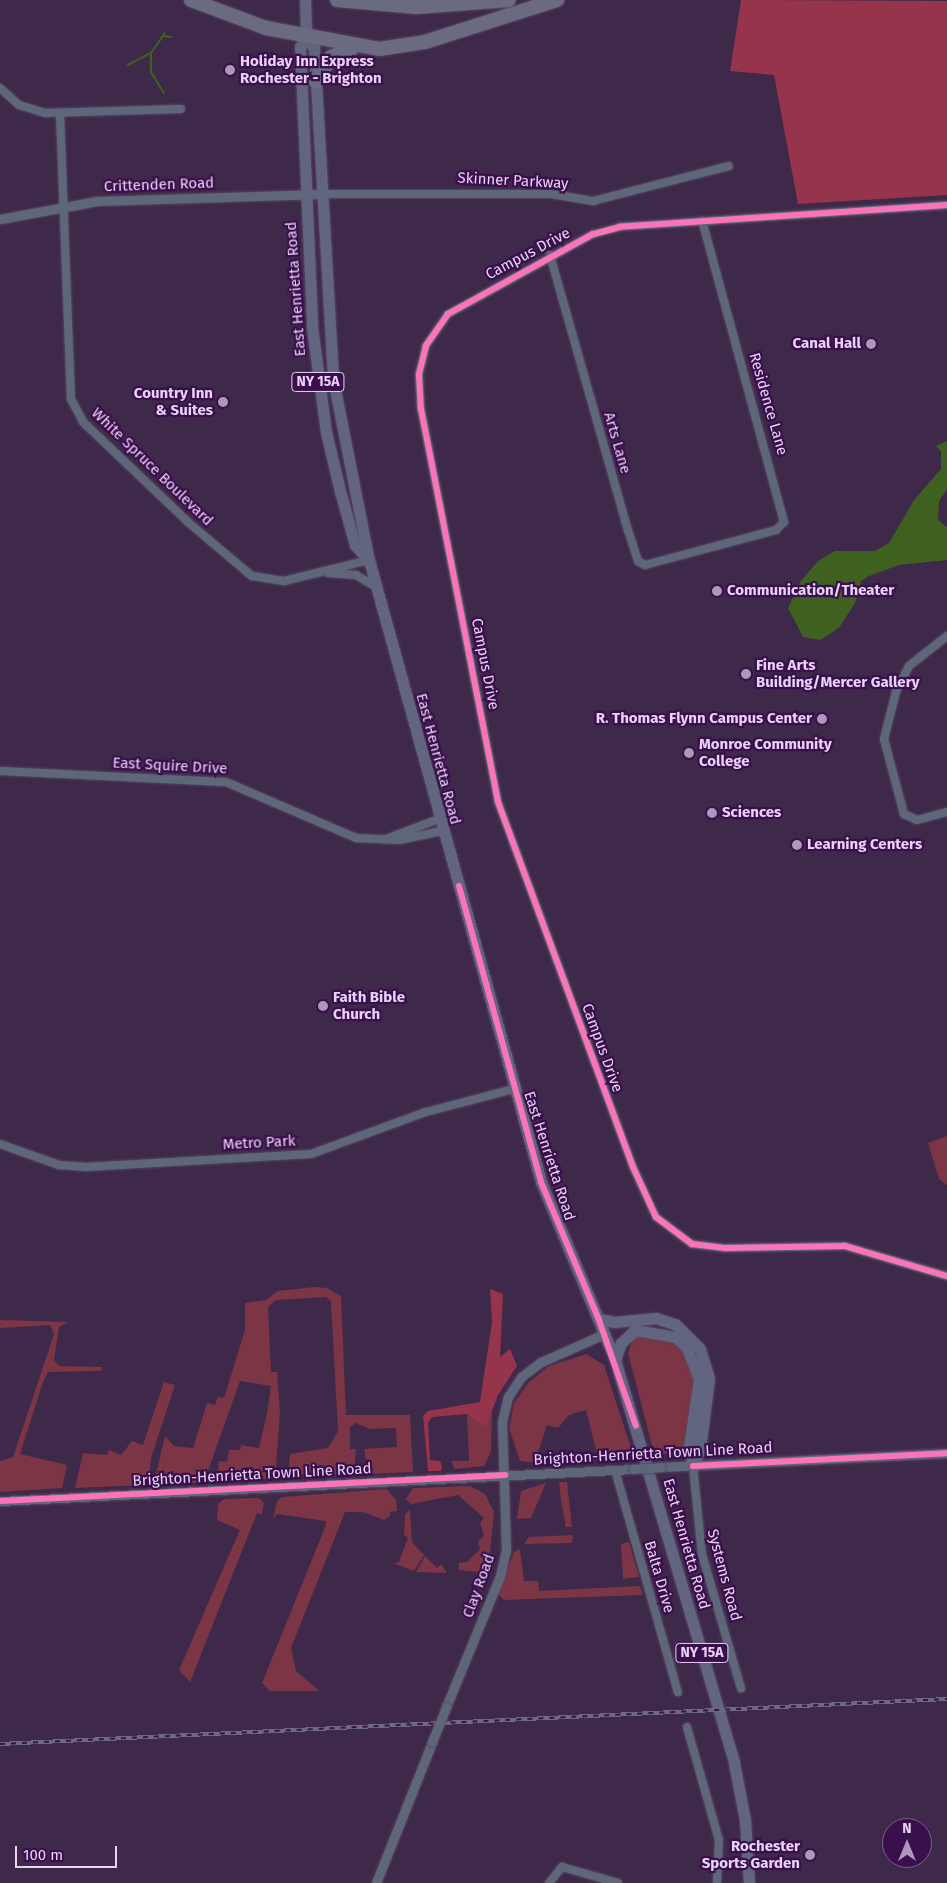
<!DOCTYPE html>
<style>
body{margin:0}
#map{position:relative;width:947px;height:1883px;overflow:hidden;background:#3f294a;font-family:"Fira Sans",sans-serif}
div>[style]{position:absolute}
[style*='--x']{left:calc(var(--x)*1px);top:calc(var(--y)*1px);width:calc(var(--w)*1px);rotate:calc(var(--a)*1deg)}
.green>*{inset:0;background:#7c3544}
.forest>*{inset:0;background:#95344a}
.water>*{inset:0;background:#3f611f}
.stream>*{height:2px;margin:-1px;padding:0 1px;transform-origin:1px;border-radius:1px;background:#3f611f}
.roads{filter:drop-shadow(0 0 1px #594763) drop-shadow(0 0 1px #594763)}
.minor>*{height:8px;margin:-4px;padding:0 4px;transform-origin:4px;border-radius:4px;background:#5e677a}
.tertiary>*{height:9px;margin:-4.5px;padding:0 4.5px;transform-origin:4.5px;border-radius:4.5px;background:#5e677a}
.primary>*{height:11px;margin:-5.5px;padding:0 5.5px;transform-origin:5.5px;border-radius:5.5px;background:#626580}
.motorway>*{height:14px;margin:-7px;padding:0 7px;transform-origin:7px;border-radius:7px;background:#6a6a81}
.rail>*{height:4px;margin-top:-2px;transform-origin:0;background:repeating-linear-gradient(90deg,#390f4c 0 5.5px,#6d6a7f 0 11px);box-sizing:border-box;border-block:1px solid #6d6a7f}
.bridges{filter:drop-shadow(0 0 1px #594763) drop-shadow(0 0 1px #594763)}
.tertiary-bridge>*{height:9px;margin:-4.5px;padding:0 4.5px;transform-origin:4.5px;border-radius:4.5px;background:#5e677a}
.cycleway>*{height:6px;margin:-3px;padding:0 3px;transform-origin:3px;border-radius:3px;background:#fb73b8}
.dots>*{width:14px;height:14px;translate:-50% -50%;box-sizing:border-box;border:2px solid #390f4c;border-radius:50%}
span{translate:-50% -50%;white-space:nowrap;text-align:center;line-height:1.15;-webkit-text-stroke:4.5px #390f4c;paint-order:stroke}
.shield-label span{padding:1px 4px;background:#390f4c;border:1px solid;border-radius:4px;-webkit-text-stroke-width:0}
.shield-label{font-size:14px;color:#e9d2f6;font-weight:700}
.poi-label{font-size:15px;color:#e9d2f6;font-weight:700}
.left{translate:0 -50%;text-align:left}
.right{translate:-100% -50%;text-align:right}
.street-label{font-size:15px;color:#e9d2f6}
.north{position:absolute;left:882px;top:1818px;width:50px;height:50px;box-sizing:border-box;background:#390f4c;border:1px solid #7f5d90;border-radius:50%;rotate:0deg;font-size:14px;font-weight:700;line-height:20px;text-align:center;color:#e9d2f6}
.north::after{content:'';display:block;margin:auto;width:18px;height:22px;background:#ae97ba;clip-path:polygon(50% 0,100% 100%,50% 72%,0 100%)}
.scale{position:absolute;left:15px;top:1846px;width:102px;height:22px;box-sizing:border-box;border:2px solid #e9d2f6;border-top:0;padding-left:6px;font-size:15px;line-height:18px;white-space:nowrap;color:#e9d2f6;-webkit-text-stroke:4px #390f4c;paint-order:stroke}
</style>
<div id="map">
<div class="green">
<div style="clip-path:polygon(947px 1136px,947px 1185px,939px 1179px,928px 1143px)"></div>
<div style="clip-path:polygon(315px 1287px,327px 1288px,341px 1296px,346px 1415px,410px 1415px,413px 1472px,368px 1474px,364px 1449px,397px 1447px,396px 1428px,370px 1429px,356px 1423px,350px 1427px,350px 1449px,356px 1449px,354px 1475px,288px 1474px,290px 1454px,328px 1448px,338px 1431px,331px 1301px,326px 1297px,276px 1300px,268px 1307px,271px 1372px,277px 1372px,280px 1413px,275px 1479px,217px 1479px,219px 1461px,227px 1462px,229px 1450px,240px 1450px,241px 1445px,259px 1448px,267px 1413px,271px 1386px,240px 1381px,204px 1482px,164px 1485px,156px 1474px,165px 1436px,174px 1446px,193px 1448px,207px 1403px,215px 1405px,218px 1397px,224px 1398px,245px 1330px,245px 1303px,266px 1300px,278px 1291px)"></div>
<div style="clip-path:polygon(0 1320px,68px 1322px,59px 1327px,54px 1360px,59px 1366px,102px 1367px,101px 1371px,48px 1372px,43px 1382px,20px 1454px,67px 1465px,62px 1488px,0 1492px,0 1461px,13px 1457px,54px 1334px,50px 1325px,0 1328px)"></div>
<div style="clip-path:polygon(644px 1333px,669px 1338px,686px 1352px,696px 1373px,685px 1449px,680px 1454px,654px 1453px,628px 1353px,633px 1339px)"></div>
<div style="clip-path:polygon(586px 1354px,604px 1365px,634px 1457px,563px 1462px,598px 1457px,586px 1410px,569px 1415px,558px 1428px,547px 1425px,538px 1452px,544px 1464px,520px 1461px,509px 1428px,514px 1403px,529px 1382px,549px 1366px)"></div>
<div style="clip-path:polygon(164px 1382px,175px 1385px,151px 1458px,149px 1479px,143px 1485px,75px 1488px,83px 1453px,107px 1455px,109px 1450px,121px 1455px,132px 1441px,143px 1445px)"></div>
<div style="clip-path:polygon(492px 1412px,491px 1452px,484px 1466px,454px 1469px,452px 1461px,469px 1461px,467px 1414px,481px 1425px,487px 1425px)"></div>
<div style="clip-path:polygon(567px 1482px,572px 1527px,566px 1527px,561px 1500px,559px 1482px)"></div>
<div style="clip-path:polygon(546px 1483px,531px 1518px,517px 1519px,521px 1491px)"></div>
<div style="clip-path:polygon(470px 1486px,485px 1494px,494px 1512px,488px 1573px,459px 1570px,459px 1563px,467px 1562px,480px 1549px,478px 1542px,484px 1535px,480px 1523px,484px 1518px,458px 1495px,411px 1504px,406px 1499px,413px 1488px)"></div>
<div style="clip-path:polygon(387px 1489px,396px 1500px,397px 1511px,390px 1512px,390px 1516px,384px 1520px,363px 1512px,345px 1512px,291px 1648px,296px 1671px,319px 1691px,270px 1691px,262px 1683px,326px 1525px,326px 1521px,277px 1514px,273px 1519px,277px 1501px,282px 1497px)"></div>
<div style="clip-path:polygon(259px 1498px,264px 1503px,262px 1514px,257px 1513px,190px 1682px,179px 1670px,240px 1530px,217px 1520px,218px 1504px,224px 1499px)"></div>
<div style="clip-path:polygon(410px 1510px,412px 1542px,424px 1555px,414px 1571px,393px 1563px,399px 1562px,408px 1538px,404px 1535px,405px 1514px)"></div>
<div style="clip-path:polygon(573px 1535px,572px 1543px,524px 1544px,529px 1537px)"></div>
<div style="clip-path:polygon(629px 1542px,639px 1577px,623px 1579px,621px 1544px)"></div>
<div style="clip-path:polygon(520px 1549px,524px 1581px,538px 1581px,539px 1591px,640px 1586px,643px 1595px,504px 1600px,498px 1594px,514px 1552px)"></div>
<div style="clip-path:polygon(425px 1556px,437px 1568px,441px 1564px,447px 1573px,416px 1572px)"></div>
</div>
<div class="forest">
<div style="clip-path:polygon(741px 0,947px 1px,947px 195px,798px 204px,774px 75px,730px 71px)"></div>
<div style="clip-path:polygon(490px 1289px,503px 1294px,500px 1357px,510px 1349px,517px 1366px,498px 1395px,487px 1425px,481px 1425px,467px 1414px,432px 1417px,428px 1423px,430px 1460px,440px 1461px,442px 1466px,441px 1471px,428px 1471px,423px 1416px,428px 1411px,480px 1402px,492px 1322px)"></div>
</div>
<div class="water">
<div style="clip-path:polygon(947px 441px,947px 489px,939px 501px,938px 520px,947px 527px,947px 560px,899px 565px,869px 576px,861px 581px,855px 603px,839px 628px,820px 640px,803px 637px,788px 608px,801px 581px,818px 561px,835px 551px,875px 551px,889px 543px,914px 500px,941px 469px,941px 451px,936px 446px)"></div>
</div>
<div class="stream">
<div style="--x:163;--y:36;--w:8;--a:7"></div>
<div style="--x:128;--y:65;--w:24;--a:-28"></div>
<div style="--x:164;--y:93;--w:25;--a:-122"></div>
<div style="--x:151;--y:72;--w:19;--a:-90"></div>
<div style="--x:151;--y:53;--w:24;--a:-55"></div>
</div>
<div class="roads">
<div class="minor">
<div style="--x:0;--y:88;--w:25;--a:42"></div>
<div style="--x:19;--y:105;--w:27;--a:17"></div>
<div style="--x:45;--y:113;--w:136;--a:-1.7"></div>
<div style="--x:60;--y:114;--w:285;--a:87.8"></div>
<div style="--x:71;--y:399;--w:26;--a:62"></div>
<div style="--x:83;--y:422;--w:146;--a:43.6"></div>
<div style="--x:189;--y:523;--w:82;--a:40.1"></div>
<div style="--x:252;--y:576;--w:32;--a:9"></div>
<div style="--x:284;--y:581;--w:88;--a:-13.9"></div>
<div style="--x:321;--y:194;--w:230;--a:0"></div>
<div style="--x:551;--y:194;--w:43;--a:9.5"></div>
<div style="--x:593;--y:201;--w:140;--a:-14.4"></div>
<div style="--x:947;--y:205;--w:328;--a:176.2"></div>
<div style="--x:620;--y:227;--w:28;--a:165"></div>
<div style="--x:593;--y:234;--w:166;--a:151.1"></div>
<div style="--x:448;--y:314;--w:39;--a:125"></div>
<div style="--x:426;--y:346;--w:29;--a:104"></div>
<div style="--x:419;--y:374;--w:35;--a:87"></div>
<div style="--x:421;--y:409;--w:400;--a:78.9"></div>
<div style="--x:498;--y:802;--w:389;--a:69.7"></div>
<div style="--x:633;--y:1167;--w:55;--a:65.3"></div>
<div style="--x:656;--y:1217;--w:45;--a:36.9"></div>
<div style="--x:692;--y:1244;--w:34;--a:7"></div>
<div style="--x:726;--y:1248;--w:119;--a:-1"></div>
<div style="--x:845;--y:1246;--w:106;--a:16.4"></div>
<div style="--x:550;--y:255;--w:286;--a:74.2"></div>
<div style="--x:628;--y:530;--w:33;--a:72"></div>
<div style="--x:638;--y:561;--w:8;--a:30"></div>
<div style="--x:645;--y:565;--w:136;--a:-15"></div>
<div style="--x:776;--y:530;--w:11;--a:-45"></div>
<div style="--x:784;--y:522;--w:312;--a:-105.2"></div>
<div style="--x:328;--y:573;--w:28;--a:4"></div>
<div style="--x:356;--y:575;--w:23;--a:31"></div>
<div style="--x:947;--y:636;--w:48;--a:141.7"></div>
<div style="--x:909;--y:666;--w:29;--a:117"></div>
<div style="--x:896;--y:692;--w:49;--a:104.3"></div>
<div style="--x:884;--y:739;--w:78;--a:75.1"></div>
<div style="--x:904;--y:814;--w:14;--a:25"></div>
<div style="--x:917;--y:820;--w:31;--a:-15"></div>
<div style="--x:0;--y:771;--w:226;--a:2.8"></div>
<div style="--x:226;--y:782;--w:142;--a:23.3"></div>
<div style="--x:356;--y:838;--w:43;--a:2.7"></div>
<div style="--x:399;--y:840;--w:44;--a:-11.8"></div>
<div style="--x:386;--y:839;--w:57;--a:-20.7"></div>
<div style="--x:0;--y:1144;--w:63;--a:19.6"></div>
<div style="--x:59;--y:1165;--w:26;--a:4"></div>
<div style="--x:85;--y:1167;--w:226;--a:-3.3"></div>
<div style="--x:311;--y:1154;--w:122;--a:-20.1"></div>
<div style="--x:426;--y:1112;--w:90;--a:-14.8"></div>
<div style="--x:693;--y:1466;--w:88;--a:84.2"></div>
<div style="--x:702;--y:1554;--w:140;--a:73.8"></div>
<div style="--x:615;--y:1470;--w:231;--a:74.2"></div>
<div style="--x:687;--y:1727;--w:117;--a:74.2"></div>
<div style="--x:719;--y:1840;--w:43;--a:92.7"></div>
<div style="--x:549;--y:1883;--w:21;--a:-51"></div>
<div style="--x:562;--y:1867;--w:58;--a:15.9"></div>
</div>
<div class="tertiary">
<div style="--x:0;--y:219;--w:99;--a:-10.5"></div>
<div style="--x:97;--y:201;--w:224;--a:-1.8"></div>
<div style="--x:661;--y:1467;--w:286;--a:-2.8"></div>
<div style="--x:0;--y:1501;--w:634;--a:-2.89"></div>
<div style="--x:446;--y:1707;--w:142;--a:-67.6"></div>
<div style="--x:500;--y:1576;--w:28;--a:-77"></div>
<div style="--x:506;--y:1549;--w:127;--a:-91.8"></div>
<div style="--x:502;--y:1422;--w:26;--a:-77"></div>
<div style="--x:508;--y:1397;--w:24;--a:-57"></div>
<div style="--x:521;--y:1377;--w:25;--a:-37"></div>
<div style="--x:541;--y:1362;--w:69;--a:-24"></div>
<div style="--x:376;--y:1883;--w:152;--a:-68.3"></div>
</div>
<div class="primary">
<div style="--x:305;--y:0;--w:38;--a:88"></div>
<div style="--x:306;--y:38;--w:13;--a:51"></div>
<div style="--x:314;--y:48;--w:332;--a:86.7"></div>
<div style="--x:333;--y:379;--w:185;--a:78.8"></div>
<div style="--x:369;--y:560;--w:645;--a:74.54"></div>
<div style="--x:541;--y:1182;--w:193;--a:67.4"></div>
<div style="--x:615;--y:1360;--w:420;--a:73.5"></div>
<div style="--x:734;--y:1763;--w:58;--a:79.1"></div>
<div style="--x:745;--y:1820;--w:63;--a:86.4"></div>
<div style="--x:306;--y:38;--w:11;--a:124"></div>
<div style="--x:300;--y:47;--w:280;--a:87.5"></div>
<div style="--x:312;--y:327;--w:106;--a:82.4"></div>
<div style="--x:326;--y:432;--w:61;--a:76.7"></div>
<div style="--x:340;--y:491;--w:56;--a:74.5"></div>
<div style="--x:355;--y:545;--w:21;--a:47"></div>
<div style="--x:599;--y:1319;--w:15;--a:11"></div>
<div style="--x:614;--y:1322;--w:42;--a:-5.4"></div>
<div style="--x:656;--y:1318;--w:20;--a:18"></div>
<div style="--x:675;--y:1324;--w:35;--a:45"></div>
<div style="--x:700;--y:1349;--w:31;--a:73"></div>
<div style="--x:709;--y:1379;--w:70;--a:97.4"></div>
<div style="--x:700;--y:1448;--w:19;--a:111"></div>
<div style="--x:615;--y:1360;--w:18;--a:-71"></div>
<div style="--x:621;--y:1343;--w:19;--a:-43"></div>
<div style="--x:635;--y:1330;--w:42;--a:9.7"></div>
<div style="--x:676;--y:1337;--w:16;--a:45"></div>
<div style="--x:687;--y:1348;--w:33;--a:69"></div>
<div style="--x:699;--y:1379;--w:69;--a:98.4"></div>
<div style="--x:689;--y:1447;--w:19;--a:78"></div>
</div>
<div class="motorway">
<div style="--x:191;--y:0;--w:80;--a:20.5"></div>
<div style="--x:266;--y:28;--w:115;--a:10.5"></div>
<div style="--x:379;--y:49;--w:47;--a:-8.7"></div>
<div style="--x:425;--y:42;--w:139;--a:-17.7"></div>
<div style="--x:337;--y:0;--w:80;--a:5"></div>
<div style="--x:417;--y:7;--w:92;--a:-4.4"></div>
<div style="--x:316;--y:82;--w:29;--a:-59"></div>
<div style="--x:331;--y:57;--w:22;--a:-22"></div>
</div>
</div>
<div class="rail">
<div style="--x:0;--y:1744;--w:948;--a:-2.72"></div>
</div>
<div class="bridges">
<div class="tertiary-bridge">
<div style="--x:633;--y:1469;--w:28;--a:-4"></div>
<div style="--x:432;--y:1742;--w:38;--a:-68"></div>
</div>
</div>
<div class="cycleway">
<div style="--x:947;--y:205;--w:328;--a:176.2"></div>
<div style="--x:620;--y:227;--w:28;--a:165"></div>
<div style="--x:593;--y:234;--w:166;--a:151.1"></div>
<div style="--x:448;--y:314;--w:39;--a:125"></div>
<div style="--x:426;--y:346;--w:29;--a:104"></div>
<div style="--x:419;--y:374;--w:35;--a:87"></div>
<div style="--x:421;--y:409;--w:400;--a:78.9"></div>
<div style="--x:498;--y:802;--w:389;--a:69.7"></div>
<div style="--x:633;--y:1167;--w:55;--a:65.3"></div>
<div style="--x:656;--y:1217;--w:45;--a:36.9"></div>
<div style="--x:692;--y:1244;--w:34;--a:7"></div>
<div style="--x:726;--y:1248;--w:119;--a:-1"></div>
<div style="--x:845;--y:1246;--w:106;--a:16.4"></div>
<div style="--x:459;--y:886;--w:307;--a:74.5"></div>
<div style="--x:541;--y:1182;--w:150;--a:67.2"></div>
<div style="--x:599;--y:1320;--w:112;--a:70.8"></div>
<div style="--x:693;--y:1466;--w:254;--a:-2.9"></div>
<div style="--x:0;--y:1501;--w:506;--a:-2.95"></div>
</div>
<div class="dots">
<div style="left:230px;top:70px;background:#ae97ba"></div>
<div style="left:871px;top:344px;background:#ae97ba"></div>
<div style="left:223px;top:402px;background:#ae97ba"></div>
<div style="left:717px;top:591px;background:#ae97ba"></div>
<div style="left:746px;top:674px;background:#ae97ba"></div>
<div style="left:822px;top:719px;background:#ae97ba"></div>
<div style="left:689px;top:753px;background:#ae97ba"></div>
<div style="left:712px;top:813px;background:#ae97ba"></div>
<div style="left:797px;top:845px;background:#ae97ba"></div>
<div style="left:323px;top:1006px;background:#ae97ba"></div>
<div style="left:810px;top:1855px;background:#ae97ba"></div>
</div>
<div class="shield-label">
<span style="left:318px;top:382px">NY 15A</span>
<span style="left:702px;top:1653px">NY 15A</span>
</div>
<div class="poi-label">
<span class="left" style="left:240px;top:70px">Holiday Inn Express<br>Rochester - Brighton</span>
<span class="right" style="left:861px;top:344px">Canal Hall</span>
<span class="right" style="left:213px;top:402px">Country Inn<br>&amp; Suites</span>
<span class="left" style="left:727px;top:591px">Communication/Theater</span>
<span class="left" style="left:756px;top:674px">Fine Arts<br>Building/Mercer Gallery</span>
<span class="right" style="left:812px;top:719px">R. Thomas Flynn Campus Center</span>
<span class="left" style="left:699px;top:753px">Monroe Community<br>College</span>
<span class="left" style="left:722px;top:813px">Sciences</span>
<span class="left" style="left:807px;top:845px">Learning Centers</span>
<span class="left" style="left:333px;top:1006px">Faith Bible<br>Church</span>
<span class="right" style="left:800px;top:1855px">Rochester<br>Sports Garden</span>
</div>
<div class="street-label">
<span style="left:513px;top:181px;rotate:3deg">Skinner Parkway</span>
<span style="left:159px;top:185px;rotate:-2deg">Crittenden Road</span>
<span style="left:528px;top:254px;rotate:-28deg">Campus Drive</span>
<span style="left:296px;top:289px;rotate:-94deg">East Henrietta Road</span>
<span style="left:768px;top:404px;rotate:74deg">Residence Lane</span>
<span style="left:617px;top:443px;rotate:74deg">Arts Lane</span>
<span style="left:152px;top:467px;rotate:44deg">White Spruce Boulevard</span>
<span style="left:485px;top:664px;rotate:79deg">Campus Drive</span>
<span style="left:438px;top:759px;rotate:75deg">East Henrietta Road</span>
<span style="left:170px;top:766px;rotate:3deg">East Squire Drive</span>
<span style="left:602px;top:1048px;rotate:70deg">Campus Drive</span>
<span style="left:259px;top:1143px;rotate:-3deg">Metro Park</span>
<span style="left:549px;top:1156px;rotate:72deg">East Henrietta Road</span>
<span style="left:653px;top:1454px;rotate:-3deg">Brighton-Henrietta Town Line Road</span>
<span style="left:252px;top:1475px;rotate:-3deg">Brighton-Henrietta Town Line Road</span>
<span style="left:686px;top:1544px;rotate:74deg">East Henrietta Road</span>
<span style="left:724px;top:1575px;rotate:75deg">Systems Road</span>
<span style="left:659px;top:1577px;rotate:74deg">Balta Drive</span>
<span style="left:479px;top:1586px;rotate:-70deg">Clay Road</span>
</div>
<div class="north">N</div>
<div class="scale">100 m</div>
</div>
